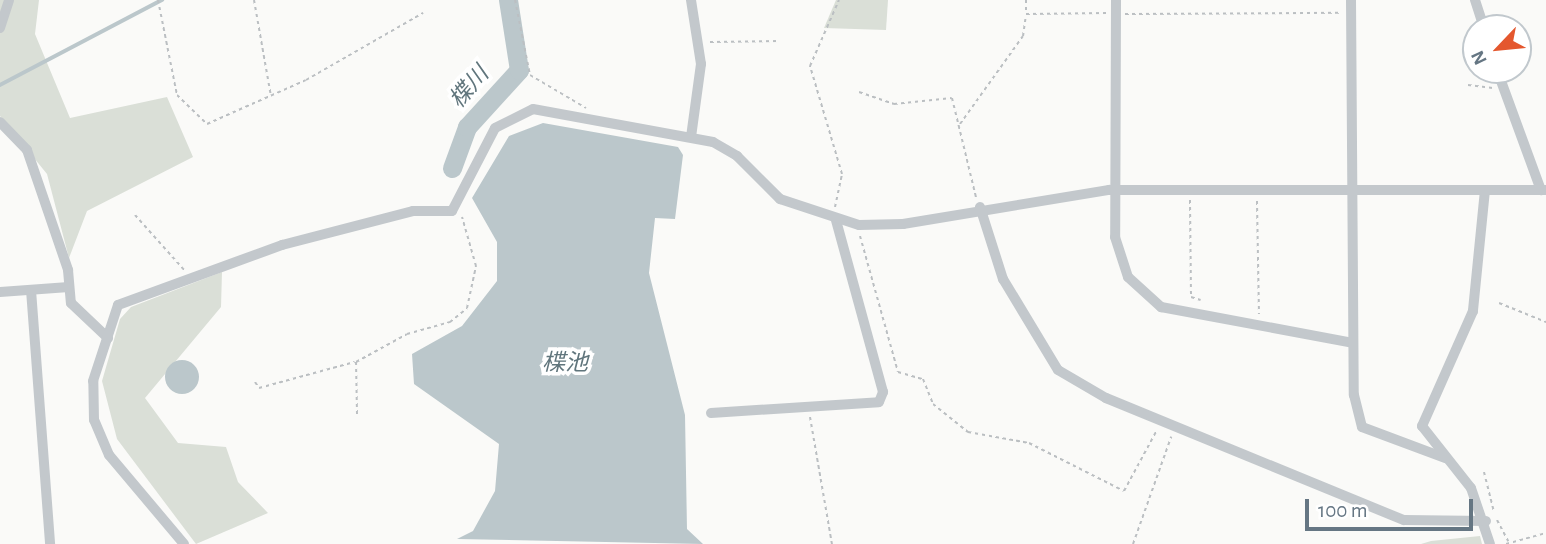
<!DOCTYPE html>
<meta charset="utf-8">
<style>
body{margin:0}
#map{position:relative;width:1546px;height:544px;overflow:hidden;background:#fafaf8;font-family:"Alegreya Sans","Noto Sans JP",sans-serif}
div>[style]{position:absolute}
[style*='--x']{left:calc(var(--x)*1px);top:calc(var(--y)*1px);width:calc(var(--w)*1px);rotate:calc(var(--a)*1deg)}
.green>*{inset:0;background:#dadfd7}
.water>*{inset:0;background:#bbc7cb}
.round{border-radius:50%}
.stream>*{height:3.5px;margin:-1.75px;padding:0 1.75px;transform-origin:1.75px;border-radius:1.75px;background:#bbc7cb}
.river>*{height:19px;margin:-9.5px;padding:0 9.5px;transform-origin:9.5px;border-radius:9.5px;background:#bbc7cb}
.path>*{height:2px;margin-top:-1px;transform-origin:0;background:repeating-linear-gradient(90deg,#bbbfc2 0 3.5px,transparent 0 7px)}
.minor>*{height:10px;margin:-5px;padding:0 5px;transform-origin:5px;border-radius:5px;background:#c3c8cc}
span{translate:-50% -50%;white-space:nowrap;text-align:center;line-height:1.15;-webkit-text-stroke:7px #fff;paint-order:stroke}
.water-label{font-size:23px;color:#60757c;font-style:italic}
.north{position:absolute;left:1462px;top:14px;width:70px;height:70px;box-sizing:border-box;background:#fff;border:2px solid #c1c8cd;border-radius:50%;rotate:244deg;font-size:19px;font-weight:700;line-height:28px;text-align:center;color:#657683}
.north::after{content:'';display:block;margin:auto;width:24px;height:32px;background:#e4572e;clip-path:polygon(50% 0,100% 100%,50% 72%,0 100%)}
.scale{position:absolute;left:1305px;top:499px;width:168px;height:32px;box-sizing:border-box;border:4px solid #657683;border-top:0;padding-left:9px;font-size:21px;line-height:24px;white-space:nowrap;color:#657683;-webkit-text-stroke:5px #fff;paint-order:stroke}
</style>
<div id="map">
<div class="green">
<div style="clip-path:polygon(0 0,39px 0,35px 34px,70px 118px,167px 97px,193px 157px,87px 211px,69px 258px,47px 174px,0 116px)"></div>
<div style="clip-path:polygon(836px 0,888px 0,886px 30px,824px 28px)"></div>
<div style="clip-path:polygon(222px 272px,221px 307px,145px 398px,178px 443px,226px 447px,238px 482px,268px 513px,196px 544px,117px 439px,102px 381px,120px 319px,131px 307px)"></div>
<div style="clip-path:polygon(1480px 536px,1482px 544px,1421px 544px,1431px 541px)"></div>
</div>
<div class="water">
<div style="clip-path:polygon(543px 123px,678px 147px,683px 155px,675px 219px,655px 218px,649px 273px,685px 415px,687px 529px,703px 544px,457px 539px,473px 531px,495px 491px,499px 444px,414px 384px,412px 354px,462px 326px,497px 281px,497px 242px,472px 198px,509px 136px)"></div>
<div class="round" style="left:165px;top:360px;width:34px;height:34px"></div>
</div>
<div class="stream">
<div style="--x:0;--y:85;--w:183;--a:-27.7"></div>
</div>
<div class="river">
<div style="--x:452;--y:168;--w:44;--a:-69.9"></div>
<div style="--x:467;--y:127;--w:77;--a:-47.6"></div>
<div style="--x:519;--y:70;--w:71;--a:-98.9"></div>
</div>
<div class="path">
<div style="--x:158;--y:0;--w:97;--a:78.7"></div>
<div style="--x:177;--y:95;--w:42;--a:44"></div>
<div style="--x:207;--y:124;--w:108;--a:-24"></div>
<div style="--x:306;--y:80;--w:135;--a:-29.8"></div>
<div style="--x:254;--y:0;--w:97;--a:80"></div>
<div style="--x:515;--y:0;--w:76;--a:78.7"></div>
<div style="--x:530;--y:75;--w:65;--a:30.5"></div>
<div style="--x:1026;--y:0;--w:14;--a:90"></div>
<div style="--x:1026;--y:14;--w:80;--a:-0.7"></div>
<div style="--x:1125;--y:14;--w:215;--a:-0.3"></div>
<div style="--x:710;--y:42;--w:69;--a:-0.8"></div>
<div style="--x:1468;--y:85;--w:25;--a:7"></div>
<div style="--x:859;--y:92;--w:37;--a:19"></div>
<div style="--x:894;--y:104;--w:58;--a:-5.9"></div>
<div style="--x:952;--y:98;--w:102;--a:76.4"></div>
<div style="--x:960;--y:124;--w:108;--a:-54.4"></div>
<div style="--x:1023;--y:36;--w:21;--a:-82"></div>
<div style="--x:1190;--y:200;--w:97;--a:89.4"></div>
<div style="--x:1191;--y:297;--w:10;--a:17"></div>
<div style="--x:1257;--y:201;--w:113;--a:89"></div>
<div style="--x:835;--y:207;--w:34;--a:-78"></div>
<div style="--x:842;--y:174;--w:113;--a:-106.5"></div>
<div style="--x:810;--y:66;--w:72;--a:-66.3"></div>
<div style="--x:135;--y:215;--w:75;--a:48.2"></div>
<div style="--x:860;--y:236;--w:141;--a:74.4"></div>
<div style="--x:898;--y:372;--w:26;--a:16"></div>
<div style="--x:923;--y:379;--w:27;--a:68"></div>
<div style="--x:933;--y:404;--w:45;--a:38.7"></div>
<div style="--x:968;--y:432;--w:62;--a:10.2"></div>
<div style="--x:1029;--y:443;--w:106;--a:26.8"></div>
<div style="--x:1124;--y:491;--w:69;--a:-61.6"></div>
<div style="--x:1499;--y:303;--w:51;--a:22"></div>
<div style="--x:255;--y:382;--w:7;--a:56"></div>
<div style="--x:259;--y:388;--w:99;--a:-15.2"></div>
<div style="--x:357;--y:414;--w:52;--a:-91.1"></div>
<div style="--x:356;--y:362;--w:58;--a:-28.8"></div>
<div style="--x:407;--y:334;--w:45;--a:-15.6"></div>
<div style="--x:450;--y:322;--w:22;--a:-39"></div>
<div style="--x:467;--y:308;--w:43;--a:-77.9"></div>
<div style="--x:476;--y:266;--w:51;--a:-105.9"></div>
<div style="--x:810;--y:417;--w:129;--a:80.2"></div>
<div style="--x:1484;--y:472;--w:41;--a:76"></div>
<div style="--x:1497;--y:520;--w:24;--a:62"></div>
<div style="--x:1133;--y:544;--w:114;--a:-70.4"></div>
<div style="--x:1506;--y:544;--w:41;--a:-15.4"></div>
</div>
<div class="minor">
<div style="--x:1116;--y:0;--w:237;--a:90.2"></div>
<div style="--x:1115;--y:237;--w:42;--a:72"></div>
<div style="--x:1128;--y:277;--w:45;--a:42.3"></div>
<div style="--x:1161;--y:307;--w:195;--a:10.6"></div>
<div style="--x:1351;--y:0;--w:395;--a:89.6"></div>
<div style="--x:1354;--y:395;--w:33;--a:76"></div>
<div style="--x:1362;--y:427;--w:89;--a:20.5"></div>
<div style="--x:1475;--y:0;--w:29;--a:72"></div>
<div style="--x:0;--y:28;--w:29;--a:-72"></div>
<div style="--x:1497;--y:70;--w:128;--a:69.9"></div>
<div style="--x:0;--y:122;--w:39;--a:46"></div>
<div style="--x:27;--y:150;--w:127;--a:71.1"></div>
<div style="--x:68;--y:270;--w:33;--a:85"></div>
<div style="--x:71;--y:303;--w:51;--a:43.4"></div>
<div style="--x:691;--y:137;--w:74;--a:-82.2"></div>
<div style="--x:701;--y:64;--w:65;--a:-98.9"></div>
<div style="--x:1485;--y:190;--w:122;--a:95.7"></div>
<div style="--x:1473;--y:311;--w:126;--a:113.9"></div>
<div style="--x:1422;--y:426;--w:79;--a:51.7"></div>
<div style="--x:1471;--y:488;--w:59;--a:71.3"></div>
<div style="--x:980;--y:207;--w:76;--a:72.3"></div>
<div style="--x:1003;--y:279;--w:106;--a:58.9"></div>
<div style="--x:1058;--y:370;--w:56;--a:30.3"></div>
<div style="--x:1106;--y:398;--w:322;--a:22.3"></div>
<div style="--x:1404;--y:520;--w:82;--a:0.7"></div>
<div style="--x:31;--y:290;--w:255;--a:85.7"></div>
<div style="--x:0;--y:292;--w:69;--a:-4.1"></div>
<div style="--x:711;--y:413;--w:168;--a:-3.7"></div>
<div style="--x:879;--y:402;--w:11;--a:-68"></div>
<div style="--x:883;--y:392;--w:178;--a:-105.3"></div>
<div style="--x:184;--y:544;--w:116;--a:-130.1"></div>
<div style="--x:109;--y:455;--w:38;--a:-113"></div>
<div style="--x:94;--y:420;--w:39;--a:-91"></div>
<div style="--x:93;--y:381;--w:80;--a:-71.8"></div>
<div style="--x:118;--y:305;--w:175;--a:-20.1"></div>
<div style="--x:282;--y:245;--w:135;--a:-14.5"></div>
<div style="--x:413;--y:211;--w:39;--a:0"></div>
<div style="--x:452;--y:211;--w:93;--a:-62.6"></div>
<div style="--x:495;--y:128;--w:42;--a:-26.6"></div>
<div style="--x:533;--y:109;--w:183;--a:10.4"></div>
<div style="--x:713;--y:142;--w:28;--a:30"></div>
<div style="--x:737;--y:156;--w:61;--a:45"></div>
<div style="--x:780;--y:199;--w:83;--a:18.2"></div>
<div style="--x:859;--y:225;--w:44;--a:-1.3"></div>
<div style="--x:903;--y:224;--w:209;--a:-9.4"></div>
<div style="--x:1109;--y:190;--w:437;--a:0"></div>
</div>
<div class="water-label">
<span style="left:470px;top:88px;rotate:-49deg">楪川</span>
<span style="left:565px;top:364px">楪池</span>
</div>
<div class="north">N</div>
<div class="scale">100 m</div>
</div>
